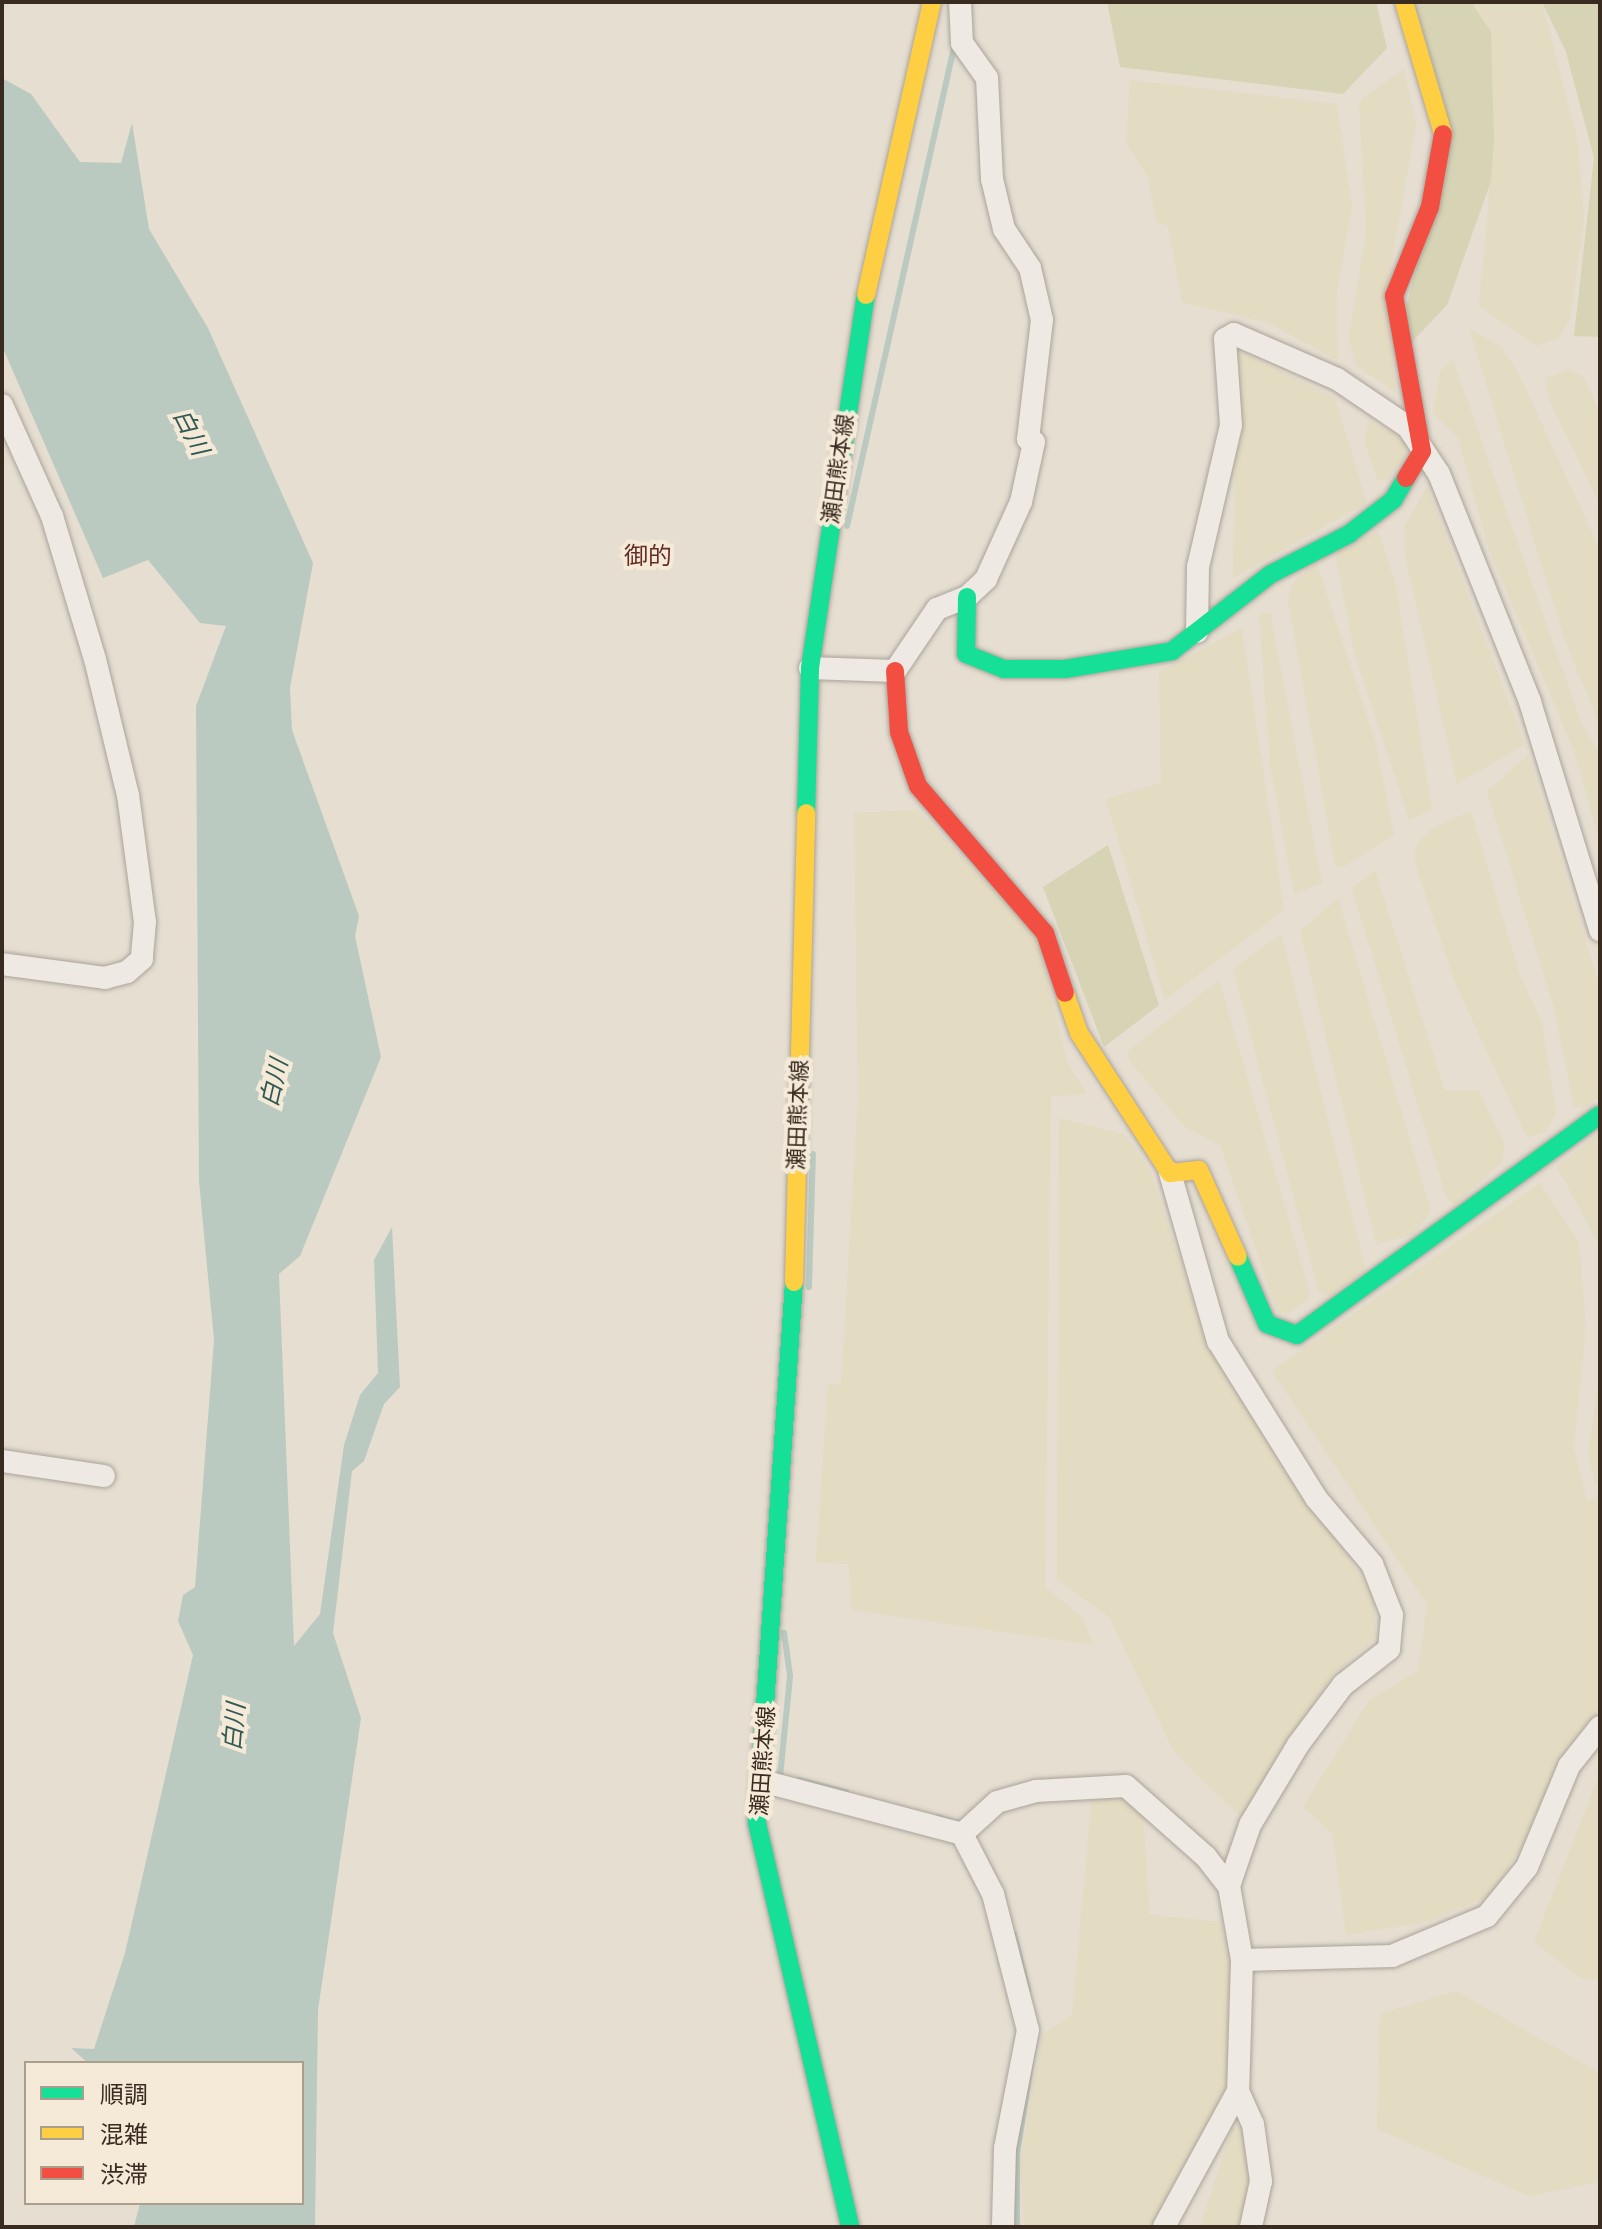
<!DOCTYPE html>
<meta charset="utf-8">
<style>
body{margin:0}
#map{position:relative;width:1602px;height:2229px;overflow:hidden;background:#e5ded1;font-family:"Source Serif 4","Noto Sans JP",serif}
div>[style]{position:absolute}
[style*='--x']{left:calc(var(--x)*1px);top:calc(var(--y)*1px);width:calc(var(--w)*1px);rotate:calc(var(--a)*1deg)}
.farmland>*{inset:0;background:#e3dbc2}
.green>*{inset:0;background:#d6d4b4}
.water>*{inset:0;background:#bbcac0}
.stream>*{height:6px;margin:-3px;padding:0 3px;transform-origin:3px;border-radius:3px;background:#bbcac0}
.roads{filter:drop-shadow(0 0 2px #aba399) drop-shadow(0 0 2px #aba399)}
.street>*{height:22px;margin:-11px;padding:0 11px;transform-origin:11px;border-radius:11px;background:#eee9e2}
.fast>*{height:18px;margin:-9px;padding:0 9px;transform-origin:9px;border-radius:9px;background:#16e098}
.slow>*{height:18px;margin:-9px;padding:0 9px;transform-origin:9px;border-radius:9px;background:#ffcf43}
.jam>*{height:18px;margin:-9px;padding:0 9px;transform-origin:9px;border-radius:9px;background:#f24e42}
span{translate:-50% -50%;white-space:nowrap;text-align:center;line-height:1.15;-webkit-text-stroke:8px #f5ead8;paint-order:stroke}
.street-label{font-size:22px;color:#3a2b21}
.water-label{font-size:24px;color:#315953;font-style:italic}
.neighbourhood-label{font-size:24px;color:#652c22}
.frame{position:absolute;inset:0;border:4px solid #3a2b21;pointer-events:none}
.legend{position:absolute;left:24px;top:2061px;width:280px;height:144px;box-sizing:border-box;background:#f5ead8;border:2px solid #aa9e8f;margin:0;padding:10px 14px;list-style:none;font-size:24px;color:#3a2b21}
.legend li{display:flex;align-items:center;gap:16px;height:40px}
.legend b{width:40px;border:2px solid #aa9e8f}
</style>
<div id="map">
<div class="farmland">
<div style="clip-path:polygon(1471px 2px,1542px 2px,1578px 142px,1584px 219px,1570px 318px,1559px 338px,1536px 346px,1479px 306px,1494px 139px,1491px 32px)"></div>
<div style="clip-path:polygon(1404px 69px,1416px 124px,1385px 300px,1396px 392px,1356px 366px,1349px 337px,1366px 231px,1359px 101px)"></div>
<div style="clip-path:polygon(1130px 80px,1337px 104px,1352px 208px,1337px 290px,1338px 361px,1269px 323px,1182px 302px,1168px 226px,1156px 222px,1148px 177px,1126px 143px)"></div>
<div style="clip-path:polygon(1469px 328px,1500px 346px,1518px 372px,1600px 550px,1600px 726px,1564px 638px)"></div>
<div style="clip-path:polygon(1237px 350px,1335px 398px,1367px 503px,1233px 578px)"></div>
<div style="clip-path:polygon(1453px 360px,1581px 722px,1600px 754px,1600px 842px,1574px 751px,1489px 550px,1458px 438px,1433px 413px,1440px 371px)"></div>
<div style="clip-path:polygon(1569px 370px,1583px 376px,1600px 413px,1600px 505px,1548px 398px,1545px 378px)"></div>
<div style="clip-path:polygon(1368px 421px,1402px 436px,1409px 450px,1388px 480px,1378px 481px,1365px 442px)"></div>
<div style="clip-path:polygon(1427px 487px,1525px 744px,1457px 784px,1404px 552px,1404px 527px)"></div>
<div style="clip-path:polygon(1378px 531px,1396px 586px,1432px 810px,1409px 820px,1354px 652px,1335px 553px)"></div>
<div style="clip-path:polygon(1316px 562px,1376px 743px,1394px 835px,1343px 867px,1335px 865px,1288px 601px,1292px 584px)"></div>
<div style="clip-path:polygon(1270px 613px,1322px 883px,1294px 894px,1270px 765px,1259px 614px)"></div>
<div style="clip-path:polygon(1242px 628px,1284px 910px,1165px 1000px,1106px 799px,1161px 783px,1159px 672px)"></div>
<div style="clip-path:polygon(1528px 754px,1600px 987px,1600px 1097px,1587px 1107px,1574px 1107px,1554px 1008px,1487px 792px)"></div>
<div style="clip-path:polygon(917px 810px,1037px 936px,1067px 1061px,1087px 1094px,1051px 1096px,1045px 1587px,1083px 1618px,1093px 1645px,851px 1610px,849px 1564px,816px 1562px,828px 1384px,841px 1384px,858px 1099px,854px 813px)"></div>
<div style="clip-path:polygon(1471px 811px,1520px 975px,1542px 1023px,1556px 1112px,1547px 1131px,1527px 1138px,1456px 985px,1414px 860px,1417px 844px,1433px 828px)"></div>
<div style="clip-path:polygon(1375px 870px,1445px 1091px,1478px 1090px,1505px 1144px,1502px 1162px,1456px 1204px,1446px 1197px,1352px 889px)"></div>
<div style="clip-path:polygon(1338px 898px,1431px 1211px,1413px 1235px,1376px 1244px,1300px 931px)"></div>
<div style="clip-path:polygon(1281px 934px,1366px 1270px,1330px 1296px,1319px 1293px,1233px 969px)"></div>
<div style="clip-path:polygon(1219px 980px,1308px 1286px,1309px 1299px,1289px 1313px,1277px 1312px,1221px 1146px,1184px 1126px,1129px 1060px,1128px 1051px)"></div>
<div style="clip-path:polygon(1059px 1118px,1124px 1134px,1150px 1170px,1204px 1334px,1374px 1597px,1376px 1636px,1332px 1676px,1242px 1818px,1174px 1752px,1109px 1617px,1057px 1579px)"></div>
<div style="clip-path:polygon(1600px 1132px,1600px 1247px,1557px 1167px)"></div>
<div style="clip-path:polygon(1540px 1183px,1579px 1242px,1586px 1328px,1574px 1448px,1587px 1501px,1600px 1495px,1600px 1709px,1559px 1759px,1532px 1830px,1490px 1896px,1427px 1922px,1346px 1935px,1332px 1833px,1303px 1807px,1369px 1700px,1418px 1671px,1427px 1604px,1272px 1371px)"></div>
<div style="clip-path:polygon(1600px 1371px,1600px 1483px,1595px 1484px,1588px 1454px)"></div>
<div style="clip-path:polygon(1600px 1773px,1600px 1981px,1580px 1978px,1534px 1942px)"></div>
<div style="clip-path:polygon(1092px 1794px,1123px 1798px,1143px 1815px,1150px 1915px,1221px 1922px,1236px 1991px,1231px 2086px,1153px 2227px,1024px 2227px,1020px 2164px,1042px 2034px,1072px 2015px)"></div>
<div style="clip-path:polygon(1456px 1991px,1600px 2073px,1600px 2182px,1529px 2196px,1377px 2129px,1380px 2014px)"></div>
<div style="clip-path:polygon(1243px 2126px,1251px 2191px,1239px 2227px,1200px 2227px,1232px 2128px)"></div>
</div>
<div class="green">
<div style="clip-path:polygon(1107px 2px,1376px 2px,1387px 48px,1343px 94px,1120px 67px)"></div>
<div style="clip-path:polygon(1408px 2px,1471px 2px,1491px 32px,1494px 139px,1491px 181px,1447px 305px,1411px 343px,1405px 311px,1444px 160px)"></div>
<div style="clip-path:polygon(1542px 2px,1600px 2px,1600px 337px,1574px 336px,1594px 158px,1566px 52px)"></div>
<div style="clip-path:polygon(1108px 845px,1159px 1005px,1104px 1047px,1043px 887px)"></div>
</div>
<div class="water">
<div style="clip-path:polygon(2px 78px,31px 94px,80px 162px,121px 163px,132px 123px,149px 229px,208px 328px,313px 563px,290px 688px,292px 730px,359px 916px,355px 936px,381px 1057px,300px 1256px,279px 1274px,294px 1646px,320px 1614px,344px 1445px,360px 1395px,378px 1373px,374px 1260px,392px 1227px,400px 1387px,384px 1404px,364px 1461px,352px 1471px,333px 1633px,361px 1718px,318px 2010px,315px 2227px,134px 2227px,140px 2203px,302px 2203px,302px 2063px,88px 2063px,71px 2048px,94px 2049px,125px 1953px,193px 1655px,178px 1621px,183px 1595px,195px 1587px,214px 1340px,199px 1181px,196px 706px,226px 626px,200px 623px,148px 560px,103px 578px,2px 346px)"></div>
</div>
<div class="stream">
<div style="--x:847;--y:526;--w:497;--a:-77.4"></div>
<div style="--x:809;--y:1287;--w:133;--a:-88.3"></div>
<div style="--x:780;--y:1777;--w:101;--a:-84.3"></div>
<div style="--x:790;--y:1676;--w:44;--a:-97.8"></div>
<div style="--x:799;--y:1780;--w:49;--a:14.3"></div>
<div style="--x:938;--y:1817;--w:24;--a:19"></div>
<div style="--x:1014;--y:1934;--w:57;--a:75.7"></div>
<div style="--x:1017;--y:2227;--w:73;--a:-90"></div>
<div style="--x:1017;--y:2154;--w:124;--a:-81.2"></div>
</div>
<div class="roads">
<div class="street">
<div style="--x:2;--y:405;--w:122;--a:65.8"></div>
<div style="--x:52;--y:516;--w:149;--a:73.3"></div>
<div style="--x:95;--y:659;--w:140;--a:76.4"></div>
<div style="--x:128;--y:795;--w:128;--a:82.4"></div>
<div style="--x:145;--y:922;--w:37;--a:95"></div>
<div style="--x:142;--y:959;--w:20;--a:139"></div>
<div style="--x:127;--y:972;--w:23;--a:165"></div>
<div style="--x:105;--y:978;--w:104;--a:-172.3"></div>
<div style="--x:1197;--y:632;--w:65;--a:-89.1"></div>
<div style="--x:1198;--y:567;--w:146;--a:-76.9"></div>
<div style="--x:1231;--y:425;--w:86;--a:-94"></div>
<div style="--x:1225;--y:339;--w:10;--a:-29"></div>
<div style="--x:1234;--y:334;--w:112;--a:23.6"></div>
<div style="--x:1337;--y:379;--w:86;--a:34.1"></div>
<div style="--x:1408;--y:427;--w:56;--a:56.6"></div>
<div style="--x:1439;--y:474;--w:245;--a:68.2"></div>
<div style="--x:1530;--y:702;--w:239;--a:72.9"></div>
<div style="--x:810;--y:668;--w:85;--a:2"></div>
<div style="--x:895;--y:671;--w:75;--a:-55.9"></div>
<div style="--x:937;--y:609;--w:32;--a:-22"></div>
<div style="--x:967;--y:597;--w:26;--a:-43"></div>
<div style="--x:986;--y:579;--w:85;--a:-65.6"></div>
<div style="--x:1021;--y:502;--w:61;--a:-77.8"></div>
<div style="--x:1034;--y:442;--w:7;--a:-153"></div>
<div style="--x:1028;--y:439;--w:120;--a:-83.3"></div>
<div style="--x:1042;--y:320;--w:53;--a:-103"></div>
<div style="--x:1030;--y:268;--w:47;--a:-123.7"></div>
<div style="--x:1004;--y:229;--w:51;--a:-103.5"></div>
<div style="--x:992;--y:179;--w:101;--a:-92.8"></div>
<div style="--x:987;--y:78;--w:43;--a:-125.5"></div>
<div style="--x:962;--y:43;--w:41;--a:-92.8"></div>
<div style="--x:1170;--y:1173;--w:175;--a:74.1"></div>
<div style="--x:1218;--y:1341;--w:185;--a:58"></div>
<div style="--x:1316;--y:1498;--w:87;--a:49.7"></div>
<div style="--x:1372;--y:1564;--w:55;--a:68.6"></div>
<div style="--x:1392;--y:1615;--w:34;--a:95"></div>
<div style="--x:1389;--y:1649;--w:58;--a:142"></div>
<div style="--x:1343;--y:1685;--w:75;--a:126.9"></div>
<div style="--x:1298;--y:1745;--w:93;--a:121"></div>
<div style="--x:1250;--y:1825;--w:65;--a:109"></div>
<div style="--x:2;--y:1461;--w:103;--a:8.4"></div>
<div style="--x:762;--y:1781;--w:207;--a:14.8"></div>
<div style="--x:962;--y:1834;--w:47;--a:-42.4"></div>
<div style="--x:997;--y:1802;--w:41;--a:-15.8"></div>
<div style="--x:1036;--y:1791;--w:90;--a:-3.2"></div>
<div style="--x:1126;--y:1786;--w:107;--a:41.6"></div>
<div style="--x:1206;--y:1857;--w:37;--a:52"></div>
<div style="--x:1229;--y:1886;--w:75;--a:80"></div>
<div style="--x:1242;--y:1960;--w:131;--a:91.7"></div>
<div style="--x:1238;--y:2091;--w:155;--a:118.6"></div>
<div style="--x:962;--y:1834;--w:68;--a:62.7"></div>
<div style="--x:993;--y:1894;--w:140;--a:75.6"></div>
<div style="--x:1028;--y:2030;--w:120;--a:101"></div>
<div style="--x:1005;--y:2148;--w:79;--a:91.5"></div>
<div style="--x:1242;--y:1960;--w:150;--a:-1.5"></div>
<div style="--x:1392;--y:1956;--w:103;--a:-22.8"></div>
<div style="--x:1487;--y:1916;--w:63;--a:-50.8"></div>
<div style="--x:1527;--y:1867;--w:109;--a:-67.4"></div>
<div style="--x:1569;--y:1766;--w:50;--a:-51.5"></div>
<div style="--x:1238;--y:2091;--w:36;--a:66"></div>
<div style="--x:1253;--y:2124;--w:58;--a:82"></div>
<div style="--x:1261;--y:2181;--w:47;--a:102.3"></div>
</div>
<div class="fast">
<div style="--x:967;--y:597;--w:57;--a:91"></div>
<div style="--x:966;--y:654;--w:41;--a:21.5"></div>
<div style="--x:1004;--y:669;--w:61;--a:0"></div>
<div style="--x:1065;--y:669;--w:109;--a:-9.5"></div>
<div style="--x:1172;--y:651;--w:125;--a:-37.9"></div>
<div style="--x:1271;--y:574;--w:88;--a:-27.1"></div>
<div style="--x:1349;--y:534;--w:56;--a:-37.7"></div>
<div style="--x:1393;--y:500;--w:26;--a:-59"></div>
<div style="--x:806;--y:813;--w:145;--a:-88.4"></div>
<div style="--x:810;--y:668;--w:377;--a:-81.5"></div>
<div style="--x:1238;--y:1257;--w:73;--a:66.6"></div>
<div style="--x:1267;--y:1324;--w:32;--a:20"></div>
<div style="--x:1297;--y:1335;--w:374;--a:-36"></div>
<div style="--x:794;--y:1282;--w:542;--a:93.91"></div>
<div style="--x:757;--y:1823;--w:415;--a:77"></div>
</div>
<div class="slow">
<div style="--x:1404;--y:2;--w:138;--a:73.5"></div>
<div style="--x:866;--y:295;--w:300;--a:-77.3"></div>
<div style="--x:1065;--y:993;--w:42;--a:70.7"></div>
<div style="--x:1079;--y:1033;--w:167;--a:57"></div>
<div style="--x:1170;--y:1173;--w:29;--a:-6"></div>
<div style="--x:1199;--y:1170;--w:95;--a:65.9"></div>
<div style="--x:794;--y:1282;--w:469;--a:-88.5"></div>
</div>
<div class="jam">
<div style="--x:1406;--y:478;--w:31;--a:-59"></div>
<div style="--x:1422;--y:451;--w:158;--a:-100.2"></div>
<div style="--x:1394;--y:296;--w:96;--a:-68"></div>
<div style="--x:1430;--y:207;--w:74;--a:-79.9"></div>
<div style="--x:895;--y:671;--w:61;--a:86.2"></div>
<div style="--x:899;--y:732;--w:57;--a:70.6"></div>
<div style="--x:918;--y:786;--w:194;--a:49.2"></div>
<div style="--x:1045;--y:933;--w:63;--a:71.6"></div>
</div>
</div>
<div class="street-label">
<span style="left:838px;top:469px;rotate:-82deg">瀬田熊本線</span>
<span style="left:798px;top:1115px;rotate:-88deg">瀬田熊本線</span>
<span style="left:763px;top:1761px;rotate:-86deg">瀬田熊本線</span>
</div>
<div class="water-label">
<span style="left:191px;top:432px;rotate:63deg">白川</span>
<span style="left:274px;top:1083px;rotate:-77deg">白川</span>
<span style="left:234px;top:1727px;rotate:-85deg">白川</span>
</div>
<div class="neighbourhood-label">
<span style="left:648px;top:556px">御的</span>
</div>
<div class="frame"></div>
<ul class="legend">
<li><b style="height:10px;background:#16e098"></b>順調</li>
<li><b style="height:10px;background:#ffcf43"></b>混雑</li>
<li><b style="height:10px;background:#f24e42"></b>渋滞</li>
</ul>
</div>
